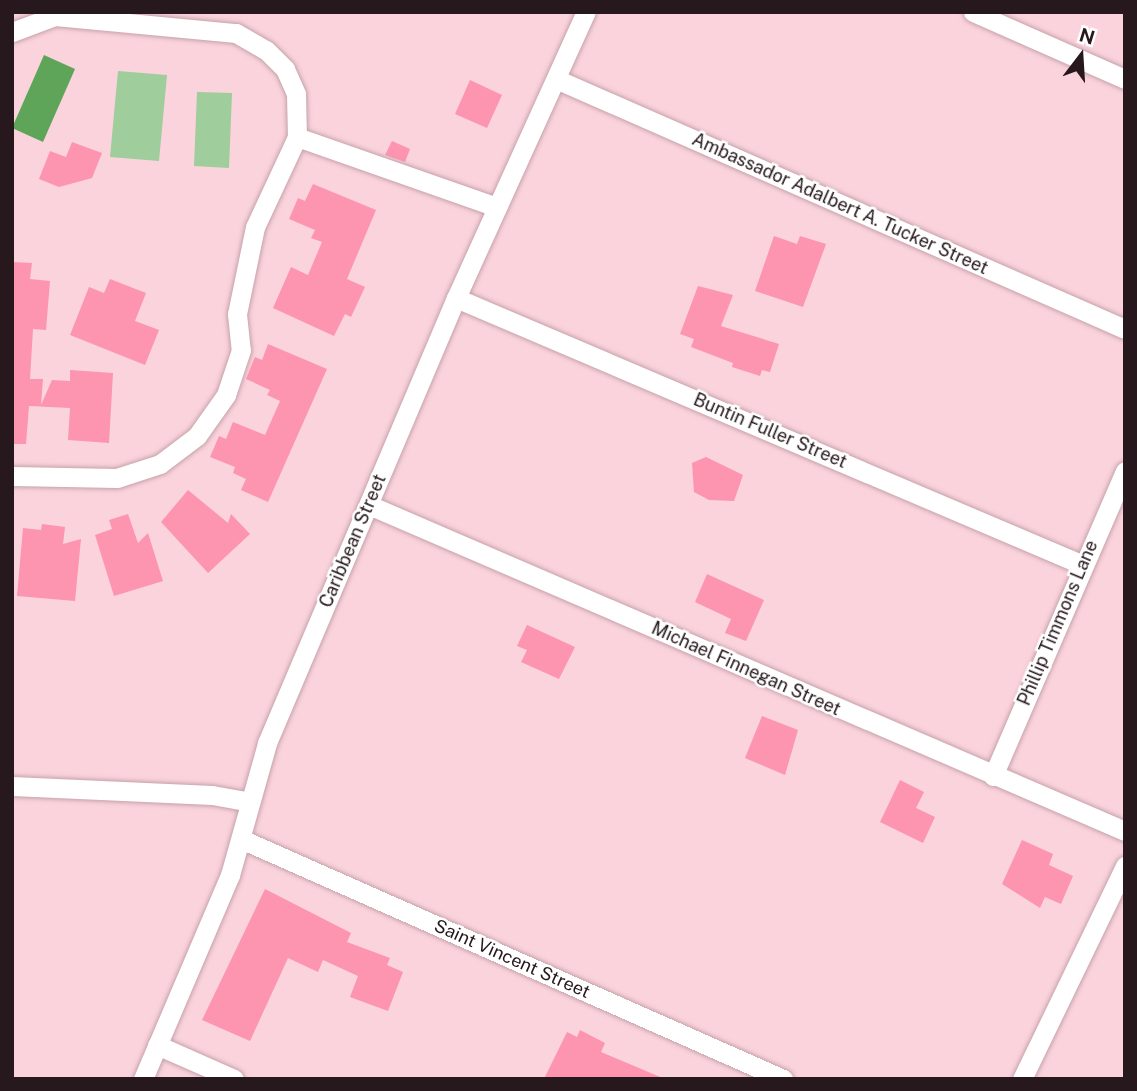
<!DOCTYPE html>
<style>
body{margin:0}
#map{position:relative;width:1137px;height:1091px;overflow:hidden;background:#fad3dc;font-family:"Public Sans",sans-serif}
div>[style]{position:absolute}
[style*='--x']{left:calc(var(--x)*1px);top:calc(var(--y)*1px);width:calc(var(--w)*1px);rotate:calc(var(--a)*1deg)}
.green>*{inset:0;background:#9fcd9b}
.water>*{inset:0;background:#5ea55a}
.building>*{inset:0;background:#fd94b0}
.roads{filter:drop-shadow(0 0 2px #c7a2aa) drop-shadow(0 0 2px #c7a2aa)}
.street>*{height:19px;margin:-9.5px;padding:0 9.5px;transform-origin:9.5px;border-radius:9.5px;background:#fff}
span{translate:-50% -50%;white-space:nowrap;text-align:center;line-height:1.15;-webkit-text-stroke:5px #fff;paint-order:stroke}
.street-label{font-size:18px;color:#26181c}
.frame{position:absolute;inset:0;border:14px solid #26181c;pointer-events:none}
.north{position:absolute;left:1046px;top:21px;width:70px;height:70px;-webkit-text-stroke:5px #fff;paint-order:stroke;rotate:17deg;font-size:19px;font-weight:700;line-height:28px;text-align:center;color:#26181c}
.north::after{content:'';display:block;margin:auto;width:24px;height:32px;background:#26181c;clip-path:polygon(50% 0,100% 100%,50% 72%,0 100%)}
</style>
<div id="map">
<div class="green">
<div style="clip-path:polygon(118px 71px,167px 75px,159px 161px,110px 157px)"></div>
<div style="clip-path:polygon(197px 92px,232px 93px,229px 168px,194px 166px)"></div>
</div>
<div class="water">
<div style="clip-path:polygon(44px 55px,75px 69px,43px 142px,12px 128px)"></div>
</div>
<div class="building">
<div style="clip-path:polygon(470px 80px,502px 95px,487px 128px,455px 114px)"></div>
<div style="clip-path:polygon(392px 141px,410px 149px,405px 162px,385px 155px)"></div>
<div style="clip-path:polygon(72px 142px,102px 153px,92px 178px,59px 187px,39px 179px,50px 151px,66px 157px)"></div>
<div style="clip-path:polygon(313px 184px,376px 210px,347px 279px,365px 287px,351px 317px,345px 314px,334px 336px,273px 308px,291px 267px,308px 275px,322px 242px,311px 238px,315px 230px,289px 219px,298px 198px,305px 201px)"></div>
<div style="clip-path:polygon(774px 236px,797px 244px,800px 236px,826px 244px,803px 307px,755px 291px)"></div>
<div style="clip-path:polygon(12px 262px,32px 263px,30px 279px,50px 281px,46px 330px,33px 329px,30px 379px,43px 379px,41px 405px,52px 380px,70px 381px,70px 370px,113px 373px,109px 443px,68px 440px,70px 408px,29px 406px,26px 444px,12px 444px)"></div>
<div style="clip-path:polygon(110px 279px,146px 293px,135px 321px,159px 330px,145px 365px,70px 335px,89px 287px,104px 293px)"></div>
<div style="clip-path:polygon(698px 286px,733px 295px,721px 326px,779px 344px,770px 372px,762px 370px,760px 376px,732px 367px,733px 363px,691px 347px,694px 339px,680px 334px)"></div>
<div style="clip-path:polygon(268px 344px,327px 369px,268px 502px,241px 490px,246px 479px,233px 473px,235px 467px,210px 457px,219px 436px,226px 439px,233px 422px,265px 435px,280px 401px,267px 395px,270px 390px,246px 379px,255px 357px,262px 360px)"></div>
<div style="clip-path:polygon(706px 457px,743px 475px,734px 501px,709px 500px,694px 492px,692px 463px)"></div>
<div style="clip-path:polygon(188px 490px,228px 523px,231px 514px,250px 534px,208px 573px,161px 522px)"></div>
<div style="clip-path:polygon(128px 514px,138px 543px,148px 533px,163px 581px,114px 596px,95px 535px,112px 529px,109px 520px)"></div>
<div style="clip-path:polygon(42px 524px,65px 527px,63px 544px,81px 539px,75px 601px,17px 596px,23px 528px,41px 530px)"></div>
<div style="clip-path:polygon(707px 574px,764px 600px,746px 641px,725px 633px,731px 619px,695px 602px)"></div>
<div style="clip-path:polygon(527px 625px,575px 647px,559px 679px,521px 662px,527px 650px,517px 646px)"></div>
<div style="clip-path:polygon(762px 716px,798px 730px,785px 775px,745px 758px)"></div>
<div style="clip-path:polygon(900px 780px,924px 792px,916px 808px,935px 817px,923px 843px,880px 822px)"></div>
<div style="clip-path:polygon(1022px 840px,1053px 854px,1049px 865px,1073px 876px,1061px 904px,1045px 897px,1040px 908px,1002px 884px)"></div>
<div style="clip-path:polygon(265px 889px,351px 933px,347px 942px,390px 958px,387px 965px,403px 972px,388px 1011px,350px 997px,358px 976px,323px 960px,318px 972px,288px 958px,250px 1041px,202px 1020px)"></div>
<div style="clip-path:polygon(580px 1030px,605px 1043px,601px 1052px,665px 1079px,544px 1079px,567px 1032px,577px 1037px)"></div>
</div>
<div class="roads">
<div class="street">
<div style="--x:973;--y:12;--w:166;--a:23.8"></div>
<div style="--x:12;--y:32;--w:46;--a:-20.4"></div>
<div style="--x:55;--y:16;--w:182;--a:5.4"></div>
<div style="--x:236;--y:33;--w:34;--a:30"></div>
<div style="--x:266;--y:50;--w:27;--a:45"></div>
<div style="--x:285;--y:69;--w:27;--a:66"></div>
<div style="--x:296;--y:94;--w:43;--a:88.7"></div>
<div style="--x:297;--y:137;--w:99;--a:115"></div>
<div style="--x:255;--y:227;--w:89;--a:101.7"></div>
<div style="--x:237;--y:314;--w:36;--a:84"></div>
<div style="--x:241;--y:350;--w:47;--a:108.4"></div>
<div style="--x:226;--y:395;--w:50;--a:125.3"></div>
<div style="--x:197;--y:436;--w:46;--a:142.9"></div>
<div style="--x:160;--y:464;--w:45;--a:162"></div>
<div style="--x:117;--y:478;--w:105;--a:-178.9"></div>
<div style="--x:556;--y:79;--w:621;--a:23.72"></div>
<div style="--x:297;--y:137;--w:212;--a:19.3"></div>
<div style="--x:456;--y:298;--w:681;--a:23.07"></div>
<div style="--x:369;--y:505;--w:823;--a:23.33"></div>
<div style="--x:993;--y:776;--w:332;--a:-66.6"></div>
<div style="--x:12;--y:786;--w:200;--a:2.6"></div>
<div style="--x:212;--y:795;--w:39;--a:10"></div>
<div style="--x:241;--y:839;--w:593;--a:23.88"></div>
<div style="--x:157;--y:1045;--w:84;--a:23.8"></div>
<div style="--x:143;--y:1079;--w:222;--a:-66.9"></div>
<div style="--x:230;--y:875;--w:137;--a:-74.3"></div>
<div style="--x:267;--y:743;--w:483;--a:-67"></div>
<div style="--x:456;--y:298;--w:314;--a:-65.6"></div>
<div style="--x:1022;--y:1079;--w:237;--a:-64.2"></div>
</div>
</div>
<div class="street-label">
<span style="left:840px;top:204px;rotate:24deg">Ambassador Adalbert A. Tucker Street</span>
<span style="left:770px;top:431px;rotate:23deg">Buntin Fuller Street</span>
<span style="left:353px;top:541px;rotate:-67deg">Caribbean Street</span>
<span style="left:1058px;top:623px;rotate:-67deg">Phillip Timmons Lane</span>
<span style="left:746px;top:669px;rotate:24deg">Michael Finnegan Street</span>
<span style="left:512px;top:959px;rotate:24deg">Saint Vincent Street</span>
</div>
<div class="frame"></div>
<div class="north">N</div>
</div>
